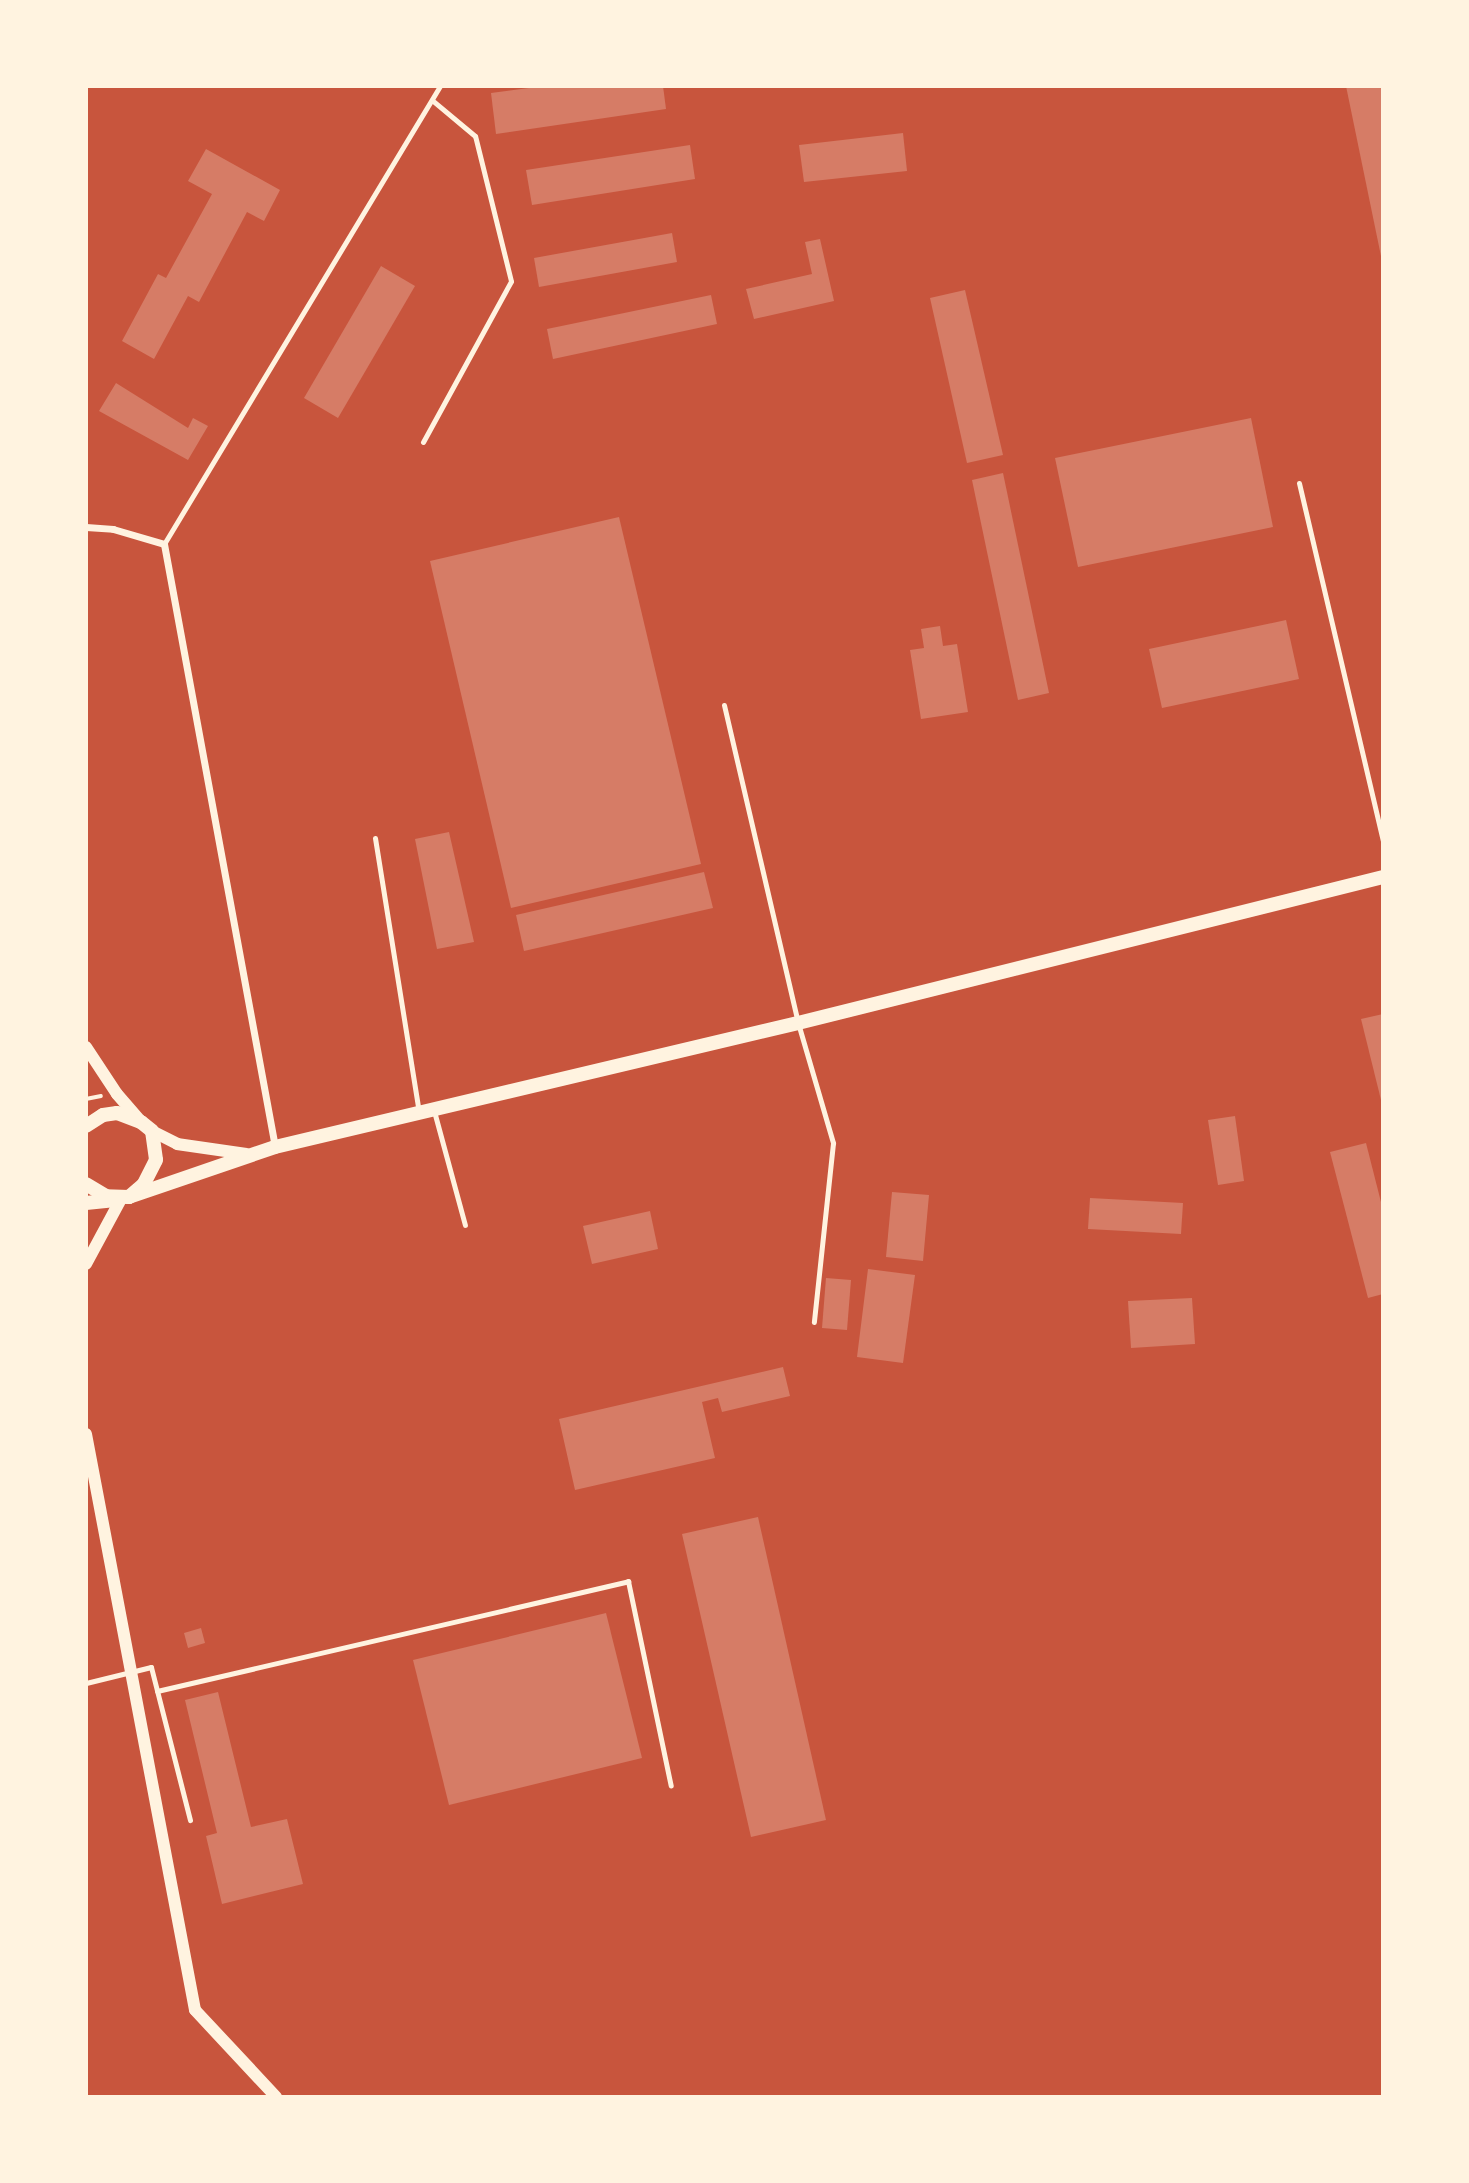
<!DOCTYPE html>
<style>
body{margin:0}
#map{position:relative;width:1469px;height:2183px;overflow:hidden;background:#c8553d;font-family:Arial,sans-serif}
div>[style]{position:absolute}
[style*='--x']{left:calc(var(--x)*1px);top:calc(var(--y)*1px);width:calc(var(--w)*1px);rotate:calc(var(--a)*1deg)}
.building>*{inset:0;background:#d67c66}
.path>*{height:3.5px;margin:-1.75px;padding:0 1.75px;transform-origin:1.75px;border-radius:1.75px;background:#fff3e0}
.service>*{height:5px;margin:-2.5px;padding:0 2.5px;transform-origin:2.5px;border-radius:2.5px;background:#fff3e0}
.minor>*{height:7px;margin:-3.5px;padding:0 3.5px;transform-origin:3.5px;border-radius:3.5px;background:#fff3e0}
.tertiary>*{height:12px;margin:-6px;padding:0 6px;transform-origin:6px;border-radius:6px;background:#fff3e0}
.secondary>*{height:14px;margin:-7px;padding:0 7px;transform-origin:7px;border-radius:7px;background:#fff3e0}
span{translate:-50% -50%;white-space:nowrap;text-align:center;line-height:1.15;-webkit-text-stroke:5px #fff3e0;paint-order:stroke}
.frame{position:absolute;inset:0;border:88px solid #fff3e0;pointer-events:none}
</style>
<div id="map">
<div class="building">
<div style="clip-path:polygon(544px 86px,663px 86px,666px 109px,496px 134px,491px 93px)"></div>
<div style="clip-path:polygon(1346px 86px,1383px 86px,1383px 261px,1382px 261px)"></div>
<div style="clip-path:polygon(903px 133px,907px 171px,804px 182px,799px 145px)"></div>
<div style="clip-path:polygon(690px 145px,695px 179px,532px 205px,526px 170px)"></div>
<div style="clip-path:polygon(206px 149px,280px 190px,264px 221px,247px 212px,199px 302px,188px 296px,154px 359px,122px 341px,158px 274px,166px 278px,212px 194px,188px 181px)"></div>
<div style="clip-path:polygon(672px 233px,677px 262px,539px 287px,534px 258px)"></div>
<div style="clip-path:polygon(820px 239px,834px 301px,754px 319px,746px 289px,812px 274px,805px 242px)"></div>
<div style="clip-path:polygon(381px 266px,415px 286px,338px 418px,304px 398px)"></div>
<div style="clip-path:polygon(965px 290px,1003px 455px,967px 463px,930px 298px)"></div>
<div style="clip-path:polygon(711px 295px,717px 324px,553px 359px,547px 329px)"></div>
<div style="clip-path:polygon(116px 383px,188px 428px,193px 418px,208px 426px,188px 460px,99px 411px)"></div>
<div style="clip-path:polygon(1251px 418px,1273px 527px,1078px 567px,1055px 458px)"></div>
<div style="clip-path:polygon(1003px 473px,1049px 693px,1018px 700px,972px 480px)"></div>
<div style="clip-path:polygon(619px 517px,701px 864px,511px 908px,430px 561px)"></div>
<div style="clip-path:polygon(1286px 620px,1299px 679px,1162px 708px,1149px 649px)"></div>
<div style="clip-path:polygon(940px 626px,943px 646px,957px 644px,968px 712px,921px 719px,910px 650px,924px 648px,921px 629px)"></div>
<div style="clip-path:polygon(449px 832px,474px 942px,437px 949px,415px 839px)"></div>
<div style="clip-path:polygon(704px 872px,713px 908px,524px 951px,516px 915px)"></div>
<div style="clip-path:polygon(1383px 1014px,1383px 1103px,1382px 1104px,1361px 1019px)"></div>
<div style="clip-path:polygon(1235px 1116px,1244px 1181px,1218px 1185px,1208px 1120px)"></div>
<div style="clip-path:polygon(1366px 1143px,1383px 1210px,1383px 1294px,1368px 1298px,1330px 1152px)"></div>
<div style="clip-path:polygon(892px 1192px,929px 1195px,923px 1261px,886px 1257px)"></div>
<div style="clip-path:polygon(1090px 1198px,1183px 1203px,1181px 1234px,1088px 1229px)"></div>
<div style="clip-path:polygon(650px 1211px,658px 1249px,592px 1264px,583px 1226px)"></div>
<div style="clip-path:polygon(868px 1269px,915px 1275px,903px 1363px,857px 1357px)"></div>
<div style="clip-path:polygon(826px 1278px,851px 1280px,847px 1330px,822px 1328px)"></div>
<div style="clip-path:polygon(1192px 1298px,1195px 1344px,1131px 1348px,1128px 1301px)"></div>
<div style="clip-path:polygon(783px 1367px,790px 1396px,722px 1412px,718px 1398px,702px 1402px,715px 1458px,575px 1490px,559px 1419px)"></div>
<div style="clip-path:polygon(758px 1517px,826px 1820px,751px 1837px,682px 1534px)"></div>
<div style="clip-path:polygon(606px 1613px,642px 1758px,449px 1805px,413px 1660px)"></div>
<div style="clip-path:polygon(201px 1628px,205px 1643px,188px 1648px,184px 1633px)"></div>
<div style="clip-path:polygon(218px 1692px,251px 1827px,287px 1819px,303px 1884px,222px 1904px,206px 1836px,217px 1833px,185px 1700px)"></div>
</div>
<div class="path">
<div style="--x:86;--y:1099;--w:15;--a:-11"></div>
</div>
<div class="service">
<div style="--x:423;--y:442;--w:183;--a:-61.3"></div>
<div style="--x:511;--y:281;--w:149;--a:-103.9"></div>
<div style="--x:475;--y:136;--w:56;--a:-140.1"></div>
<div style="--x:1299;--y:483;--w:369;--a:76.8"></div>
<div style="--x:164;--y:544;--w:535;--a:-58.93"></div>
<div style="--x:724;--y:705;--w:326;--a:76.9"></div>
<div style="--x:798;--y:1023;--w:125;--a:73.7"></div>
<div style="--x:833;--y:1143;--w:180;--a:96.1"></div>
<div style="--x:375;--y:838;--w:278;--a:80.9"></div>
<div style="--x:434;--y:1111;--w:118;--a:74.8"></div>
<div style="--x:86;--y:1683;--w:67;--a:-13.8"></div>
<div style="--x:151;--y:1667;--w:158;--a:75.7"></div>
<div style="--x:157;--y:1691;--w:484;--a:-13.1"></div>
<div style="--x:628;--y:1581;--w:209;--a:78.2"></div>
</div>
<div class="minor">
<div style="--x:86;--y:527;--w:27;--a:4"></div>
<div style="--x:113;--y:529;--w:53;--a:16.4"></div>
<div style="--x:164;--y:544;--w:613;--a:79.57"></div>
</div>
<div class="tertiary">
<div style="--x:86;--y:1047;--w:56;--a:56.6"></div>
<div style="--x:117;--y:1094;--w:37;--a:49"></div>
<div style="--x:152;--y:1131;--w:28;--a:27"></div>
<div style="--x:177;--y:1144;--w:70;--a:8.2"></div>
<div style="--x:86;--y:1264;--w:74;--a:-61.7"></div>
<div style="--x:86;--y:1434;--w:586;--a:79.28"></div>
<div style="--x:195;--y:2010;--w:119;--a:47"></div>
</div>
<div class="secondary">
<div style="--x:86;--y:1126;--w:20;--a:-33"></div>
<div style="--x:103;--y:1115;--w:14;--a:-8"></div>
<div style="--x:117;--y:1113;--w:26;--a:21"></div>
<div style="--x:141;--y:1122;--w:14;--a:39"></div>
<div style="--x:152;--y:1131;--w:29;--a:82"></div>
<div style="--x:156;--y:1160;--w:27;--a:117"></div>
<div style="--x:144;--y:1184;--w:20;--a:139"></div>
<div style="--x:129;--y:1197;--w:23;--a:-178"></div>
<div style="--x:106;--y:1196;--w:23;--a:-149"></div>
<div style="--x:129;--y:1197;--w:154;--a:-18.9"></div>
<div style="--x:275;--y:1147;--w:537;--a:-13.34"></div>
<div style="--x:798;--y:1023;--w:603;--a:-14.01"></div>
<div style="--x:86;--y:1203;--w:27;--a:-6"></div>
</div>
<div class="frame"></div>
</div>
